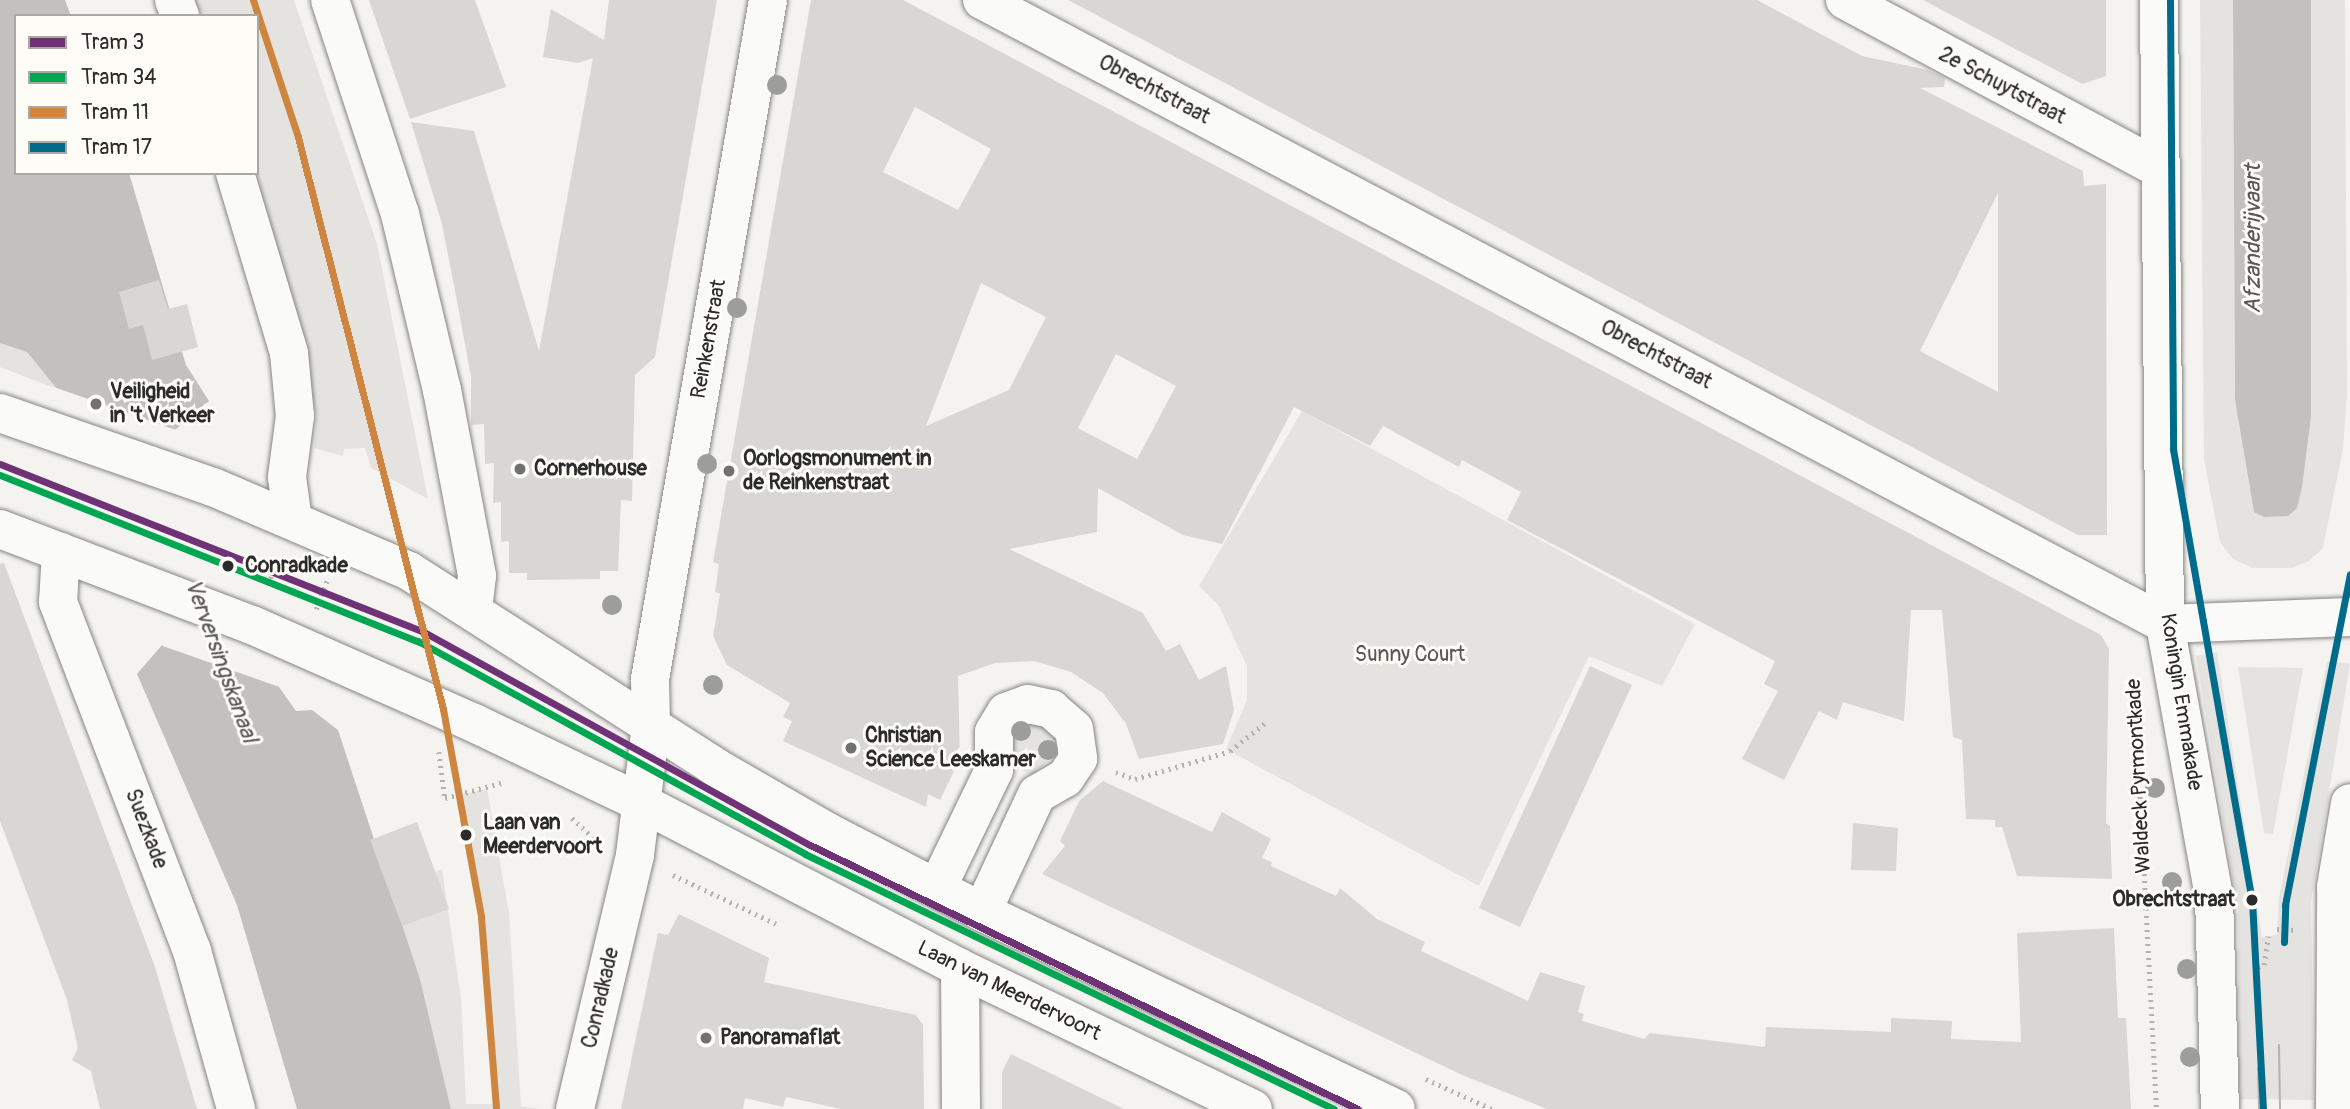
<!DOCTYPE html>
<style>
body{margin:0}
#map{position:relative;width:2350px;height:1109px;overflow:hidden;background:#f4f3f0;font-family:Pangolin,sans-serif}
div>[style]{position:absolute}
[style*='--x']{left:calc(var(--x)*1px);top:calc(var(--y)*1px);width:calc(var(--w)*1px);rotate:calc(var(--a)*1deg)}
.green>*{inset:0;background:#e4e3e0}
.water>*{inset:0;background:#c2c1be}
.pier>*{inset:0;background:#f4f3f0}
.building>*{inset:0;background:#d8d7d5}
.path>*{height:4.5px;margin-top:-2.25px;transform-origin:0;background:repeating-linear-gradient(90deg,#b3b2b1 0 2px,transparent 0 7px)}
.roads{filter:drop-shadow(0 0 2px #858584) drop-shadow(0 0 2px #858584)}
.minor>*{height:38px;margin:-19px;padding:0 19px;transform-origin:19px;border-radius:19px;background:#fafaf8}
.major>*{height:38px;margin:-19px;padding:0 19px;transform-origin:19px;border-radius:19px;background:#fafaf8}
.tram>*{height:2px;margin:-1px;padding:0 1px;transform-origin:1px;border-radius:1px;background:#b3b2b1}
.tram-1>*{height:7px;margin:-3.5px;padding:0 3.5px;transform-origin:3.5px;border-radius:3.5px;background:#703276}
.tram-2>*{height:7px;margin:-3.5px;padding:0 3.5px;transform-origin:3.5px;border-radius:3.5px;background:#00a651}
.tram-3>*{height:7px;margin:-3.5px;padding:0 3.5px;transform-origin:3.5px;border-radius:3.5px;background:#cd853f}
.tram-4>*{height:7px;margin:-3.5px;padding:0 3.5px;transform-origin:3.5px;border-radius:3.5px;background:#006b8b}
.trees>*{width:20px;height:20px;margin:-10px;border-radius:50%;background:#9d9d9b}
.dots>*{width:19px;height:19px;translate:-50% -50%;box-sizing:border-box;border:4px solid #fdfcf7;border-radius:50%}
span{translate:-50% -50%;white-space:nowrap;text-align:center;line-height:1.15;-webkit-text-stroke:6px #fdfcf7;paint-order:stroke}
.street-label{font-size:21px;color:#2b2b2b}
.poi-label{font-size:21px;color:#2b2b2b;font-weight:700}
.left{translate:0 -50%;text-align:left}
.stop-label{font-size:21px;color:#2b2b2b;font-weight:700}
.right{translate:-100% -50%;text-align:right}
.park-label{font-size:21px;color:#565655}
.water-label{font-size:23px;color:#585857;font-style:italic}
.legend{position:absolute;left:14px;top:14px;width:245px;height:161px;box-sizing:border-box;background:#fdfcf7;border:2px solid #a9a8a5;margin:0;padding:9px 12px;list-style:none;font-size:21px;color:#2b2b2b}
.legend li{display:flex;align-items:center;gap:14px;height:35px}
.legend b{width:35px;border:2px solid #a9a8a5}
</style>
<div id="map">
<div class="green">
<div style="clip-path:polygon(189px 0,294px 0,377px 244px,428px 499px,371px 468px,365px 448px,344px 449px,343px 456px,314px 448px,317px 415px,249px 173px,257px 173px,257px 16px,195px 16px)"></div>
<div style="clip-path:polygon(2200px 0,2233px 0,2235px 400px,2254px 512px,2297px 508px,2302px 488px,2311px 417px,2311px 0,2345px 0,2347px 394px,2343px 449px,2323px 548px,2309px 561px,2291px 568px,2252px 568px,2233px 559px,2220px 542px,2204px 460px)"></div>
<div style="clip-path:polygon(0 343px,27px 352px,57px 389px,0 367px)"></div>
<div style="clip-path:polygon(1302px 411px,1695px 624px,1662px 686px,1589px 656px,1479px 886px,1226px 749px,1247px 700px,1247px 666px,1219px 606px,1199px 586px)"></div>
<div style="clip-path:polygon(2217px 652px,2262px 937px,2277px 935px,2279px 898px,2327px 661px,2350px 664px,2311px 901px,2314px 1100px,2239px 1099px,2238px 910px,2196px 656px)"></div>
<div style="clip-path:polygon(2238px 667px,2303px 668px,2273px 834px,2264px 833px)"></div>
<div style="clip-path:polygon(1024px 718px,1056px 729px,1060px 750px,1032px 775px,1012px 766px,1012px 724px)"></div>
<div style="clip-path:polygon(487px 789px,509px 913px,521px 1106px,539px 1109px,451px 1109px,420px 979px,392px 895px,442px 869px,461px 998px,466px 1104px,496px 1104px,490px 992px,459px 795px)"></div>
</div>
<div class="water">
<div style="clip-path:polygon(0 0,65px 0,71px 16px,16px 16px,16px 173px,129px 173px,186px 365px,209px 401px,175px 430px,279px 687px,296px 711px,312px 710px,338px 730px,420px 979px,451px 1109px,297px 1109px,237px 905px,137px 674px,162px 645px,57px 389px,27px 352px,0 343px)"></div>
<div style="clip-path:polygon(2233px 0,2311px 0,2311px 417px,2302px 488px,2297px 508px,2288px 516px,2264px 517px,2254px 512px,2235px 400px)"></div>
</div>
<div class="pier">
<div style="clip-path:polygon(51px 386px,179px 431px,285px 689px,157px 644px)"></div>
</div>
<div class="building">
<div style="clip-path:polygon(369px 0,475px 0,506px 87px,410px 119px)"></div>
<div style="clip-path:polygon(609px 0,717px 0,655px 357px,635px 375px,632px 501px,621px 500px,618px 571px,600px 571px,600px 579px,527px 580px,527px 573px,509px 573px,509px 541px,501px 542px,501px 502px,493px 503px,494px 463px,485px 464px,484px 424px,471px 425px,471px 377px,457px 301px,442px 224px,411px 122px,474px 131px,539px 351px,593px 58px,578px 63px,543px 57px,551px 9px,604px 40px)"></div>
<div style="clip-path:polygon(evenodd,811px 0,903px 0,2101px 635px,2109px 649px,2106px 823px,2110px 826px,2112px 879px,2017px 876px,2002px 827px,1995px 827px,1995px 820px,1966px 819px,1962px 740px,1953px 737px,1942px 610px,1911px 610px,1904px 721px,1843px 702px,1837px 720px,1819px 711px,1784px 780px,1742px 759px,1778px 691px,1764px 684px,1775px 661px,1507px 520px,1521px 492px,1462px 460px,1459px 467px,1383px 426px,1370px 446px,1294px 407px,1222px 544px,1183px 535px,1098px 488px,1097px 532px,1009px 549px,1143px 613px,1166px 651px,1180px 644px,1199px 680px,1226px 666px,1234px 710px,1223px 744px,1139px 759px,1126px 724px,1103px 693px,1071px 672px,1034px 661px,995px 663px,958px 676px,960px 759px,940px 800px,928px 794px,926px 807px,783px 741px,792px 721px,783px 717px,790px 703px,727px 665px,713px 636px,720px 594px,715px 592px,719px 564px,713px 562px,811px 0,915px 107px,991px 149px,958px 210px,883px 172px,915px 107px,811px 0,981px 283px,1046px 317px,1009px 390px,926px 426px,981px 283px,811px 0,1116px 354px,1176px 386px,1137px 459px,1078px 428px,1116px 354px)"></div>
<div style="clip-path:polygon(evenodd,1068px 0,1757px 0,1862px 56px,1928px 70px,1945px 78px,1944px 87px,1920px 88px,2083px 171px,2084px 186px,2106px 184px,2107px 535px,2078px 535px,1068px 0,1998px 193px,1998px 392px,1920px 351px,1998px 193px)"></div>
<div style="clip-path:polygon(1923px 0,2106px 0,2106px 76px,2082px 84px)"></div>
<div style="clip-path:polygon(159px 280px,168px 309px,187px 304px,198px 347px,152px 360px,143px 325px,129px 329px,119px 292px)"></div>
<div style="clip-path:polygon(4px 563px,155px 967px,197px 1109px,100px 1109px,91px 1071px,72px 1060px,78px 1048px,67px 1000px,0 821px,0 564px)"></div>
<div style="clip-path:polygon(1590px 666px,1632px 685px,1520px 927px,1479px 908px)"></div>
<div style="clip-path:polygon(1103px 781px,1212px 832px,1222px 812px,1271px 839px,1262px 858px,1272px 862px,1271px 866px,1336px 896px,1340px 888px,1377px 919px,1425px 942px,1421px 951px,1528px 1001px,1540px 972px,1585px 986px,1578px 1012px,1584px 1014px,1582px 1021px,1644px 1039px,1650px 1033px,1765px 1047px,1766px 1027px,1891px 1032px,1891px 1018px,1952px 1021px,1951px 1039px,2021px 1042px,2017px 933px,2114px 928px,2118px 1018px,2126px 1018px,2131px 1109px,1547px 1109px,1462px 1075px,1042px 874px,1065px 846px,1060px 841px,1079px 801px)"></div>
<div style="clip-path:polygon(417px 822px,449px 909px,402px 926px,370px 840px)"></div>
<div style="clip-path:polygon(1853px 823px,1898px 828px,1896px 871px,1851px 870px)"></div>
<div style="clip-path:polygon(679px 914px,769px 958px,764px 982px,916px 1015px,923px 1025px,924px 1109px,841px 1109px,786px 1097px,783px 1107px,745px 1098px,743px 1109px,621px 1109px,658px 933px,668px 935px)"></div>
<div style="clip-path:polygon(1011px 1054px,1124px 1109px,1002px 1109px,1002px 1072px)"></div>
</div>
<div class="path">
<div style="--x:268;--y:585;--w:29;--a:-70"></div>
<div style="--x:316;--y:609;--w:30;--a:-69"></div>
<div style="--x:2136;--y:713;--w:397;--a:87"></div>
<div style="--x:439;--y:752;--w:46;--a:82.6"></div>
<div style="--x:445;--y:798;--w:58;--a:-15"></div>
<div style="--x:1116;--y:772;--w:20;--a:20"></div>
<div style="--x:1135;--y:779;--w:99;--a:-16.4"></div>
<div style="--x:1230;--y:751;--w:45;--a:-38.7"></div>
<div style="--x:572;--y:818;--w:33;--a:43"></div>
<div style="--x:673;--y:875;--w:117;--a:25.3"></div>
<div style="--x:2277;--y:929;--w:18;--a:3"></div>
<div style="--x:2258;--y:967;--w:6;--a:-18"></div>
<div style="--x:2264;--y:965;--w:29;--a:-82"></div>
<div style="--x:1426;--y:1079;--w:72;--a:24.4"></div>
</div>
<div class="roads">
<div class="minor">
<div style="--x:174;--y:0;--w:17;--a:69"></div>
<div style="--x:330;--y:0;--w:225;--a:71.9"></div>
<div style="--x:400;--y:214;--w:181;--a:76.6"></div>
<div style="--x:442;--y:390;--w:189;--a:79.3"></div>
<div style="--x:477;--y:576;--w:35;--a:97"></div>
<div style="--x:982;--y:0;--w:1337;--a:27.81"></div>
<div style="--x:2165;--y:624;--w:185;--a:-2.2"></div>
<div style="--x:1845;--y:0;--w:357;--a:28.2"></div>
<div style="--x:235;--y:173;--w:188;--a:73.3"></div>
<div style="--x:289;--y:353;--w:63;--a:84.6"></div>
<div style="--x:295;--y:416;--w:62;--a:97.5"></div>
<div style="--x:287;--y:477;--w:44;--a:82.2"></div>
<div style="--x:0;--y:413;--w:225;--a:19.2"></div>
<div style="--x:213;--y:487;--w:213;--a:23.2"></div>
<div style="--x:409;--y:571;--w:363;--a:32.6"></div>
<div style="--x:715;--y:767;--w:128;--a:30"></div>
<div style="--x:826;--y:831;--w:176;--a:27.4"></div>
<div style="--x:982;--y:912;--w:458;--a:25.4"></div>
<div style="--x:0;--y:529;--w:270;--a:20.9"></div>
<div style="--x:252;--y:625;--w:243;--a:23.8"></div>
<div style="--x:474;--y:723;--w:186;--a:25.5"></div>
<div style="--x:642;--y:803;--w:358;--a:27.4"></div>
<div style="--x:960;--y:968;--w:325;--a:25.7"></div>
<div style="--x:61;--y:552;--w:50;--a:93.4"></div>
<div style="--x:58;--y:602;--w:374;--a:69"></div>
<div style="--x:192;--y:951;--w:164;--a:74.4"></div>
<div style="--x:937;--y:888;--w:131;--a:-64.2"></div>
<div style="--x:994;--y:770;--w:38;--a:-90"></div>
<div style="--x:994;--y:732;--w:23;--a:-59"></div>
<div style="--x:1006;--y:712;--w:23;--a:-20"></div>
<div style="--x:1028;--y:704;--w:24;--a:12"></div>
<div style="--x:1051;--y:709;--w:30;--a:41"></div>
<div style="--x:1074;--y:729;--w:30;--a:82"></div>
<div style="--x:1078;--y:759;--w:23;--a:124"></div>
<div style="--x:1065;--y:778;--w:32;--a:150"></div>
<div style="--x:1037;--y:794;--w:130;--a:115"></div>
<div style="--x:960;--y:968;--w:141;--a:89.6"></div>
<div style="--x:575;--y:1109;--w:261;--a:-76.7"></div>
<div style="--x:635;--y:855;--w:132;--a:-83"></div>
<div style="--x:651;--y:724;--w:45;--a:-91.3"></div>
<div style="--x:650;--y:679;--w:689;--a:-80.14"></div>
</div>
<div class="major">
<div style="--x:2159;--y:0;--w:624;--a:89.45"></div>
<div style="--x:2165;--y:624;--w:276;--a:79.8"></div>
<div style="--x:2214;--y:896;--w:213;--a:88.4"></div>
<div style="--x:2335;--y:1109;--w:222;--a:-89.7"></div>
<div style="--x:2336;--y:887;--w:85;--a:-80.5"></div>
</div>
</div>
<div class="tram">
<div style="--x:2279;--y:1045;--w:64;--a:89.1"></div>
<div style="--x:2258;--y:1068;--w:41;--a:88.6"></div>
</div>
<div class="tram-1">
<div style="--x:0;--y:464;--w:454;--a:21.6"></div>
<div style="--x:422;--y:631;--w:443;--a:28.9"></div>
<div style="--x:810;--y:845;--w:608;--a:25.72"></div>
</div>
<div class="tram-2">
<div style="--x:0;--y:475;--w:450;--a:21.7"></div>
<div style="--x:418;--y:641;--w:442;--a:28.8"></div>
<div style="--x:805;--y:854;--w:587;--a:25.74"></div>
</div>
<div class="tram-3">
<div style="--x:253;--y:0;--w:144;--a:71.8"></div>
<div style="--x:298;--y:137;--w:590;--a:75.78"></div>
<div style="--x:443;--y:709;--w:211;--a:79.6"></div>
<div style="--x:481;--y:917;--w:193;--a:85.5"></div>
</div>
<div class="tram-4">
<div style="--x:2170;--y:0;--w:449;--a:89.6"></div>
<div style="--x:2173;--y:449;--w:458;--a:80.1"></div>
<div style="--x:2252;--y:900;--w:209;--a:87"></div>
<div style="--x:2284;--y:942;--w:37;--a:-88"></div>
<div style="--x:2285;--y:905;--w:337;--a:-78.9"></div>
</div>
<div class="trees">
<div style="left:777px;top:85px"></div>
<div style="left:737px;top:308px"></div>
<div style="left:707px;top:464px"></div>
<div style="left:612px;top:605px"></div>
<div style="left:713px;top:685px"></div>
<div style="left:1021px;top:731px"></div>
<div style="left:1048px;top:750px"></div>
<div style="left:2155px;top:788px"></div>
<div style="left:2172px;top:882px"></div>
<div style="left:2187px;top:969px"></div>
<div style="left:2190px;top:1057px"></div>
</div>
<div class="dots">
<div style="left:96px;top:404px;background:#717170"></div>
<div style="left:520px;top:469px;background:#717170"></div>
<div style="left:729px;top:471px;background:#717170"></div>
<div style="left:228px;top:566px;background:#2b2b2b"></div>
<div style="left:851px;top:748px;background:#717170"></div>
<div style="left:466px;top:835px;background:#2b2b2b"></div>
<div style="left:2252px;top:900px;background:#2b2b2b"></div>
<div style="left:706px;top:1038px;background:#717170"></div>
</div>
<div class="street-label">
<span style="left:2002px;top:86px;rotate:28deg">2e Schuytstraat</span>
<span style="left:1154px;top:90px;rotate:28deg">Obrechtstraat</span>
<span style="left:709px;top:339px;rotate:-80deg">Reinkenstraat</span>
<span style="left:1656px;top:355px;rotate:28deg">Obrechtstraat</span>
<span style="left:2181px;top:702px;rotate:81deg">Koningin Emmakade</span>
<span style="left:2139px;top:776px;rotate:-93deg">Waldeck Pyrmontkade</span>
<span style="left:146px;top:829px;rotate:69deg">Suezkade</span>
<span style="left:1009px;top:991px;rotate:26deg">Laan van Meerdervoort</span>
<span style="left:601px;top:998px;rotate:-77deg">Conradkade</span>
</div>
<div class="poi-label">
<span class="left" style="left:110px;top:404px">Veiligheid<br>in 't Verkeer</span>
<span class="left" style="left:743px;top:471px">Oorlogsmonument in<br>de Reinkenstraat</span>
<span class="left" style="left:534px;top:469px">Cornerhouse</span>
<span class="left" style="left:865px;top:748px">Christian<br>Science Leeskamer</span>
<span class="left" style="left:720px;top:1038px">Panoramaflat</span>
</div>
<div class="stop-label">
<span class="left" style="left:245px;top:566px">Conradkade</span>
<span class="left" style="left:483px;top:835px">Laan van<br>Meerdervoort</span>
<span class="right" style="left:2235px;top:900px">Obrechtstraat</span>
</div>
<div class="park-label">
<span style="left:1410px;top:655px">Sunny Court</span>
</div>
<div class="water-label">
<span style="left:2253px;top:239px;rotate:-90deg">Afzanderijvaart</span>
<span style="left:221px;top:661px;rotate:70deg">Verversingskanaal</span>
</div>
<ul class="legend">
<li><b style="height:9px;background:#703276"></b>Tram 3</li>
<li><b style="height:9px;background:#00a651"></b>Tram 34</li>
<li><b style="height:9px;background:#cd853f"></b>Tram 11</li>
<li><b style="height:9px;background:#006b8b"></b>Tram 17</li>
</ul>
</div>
